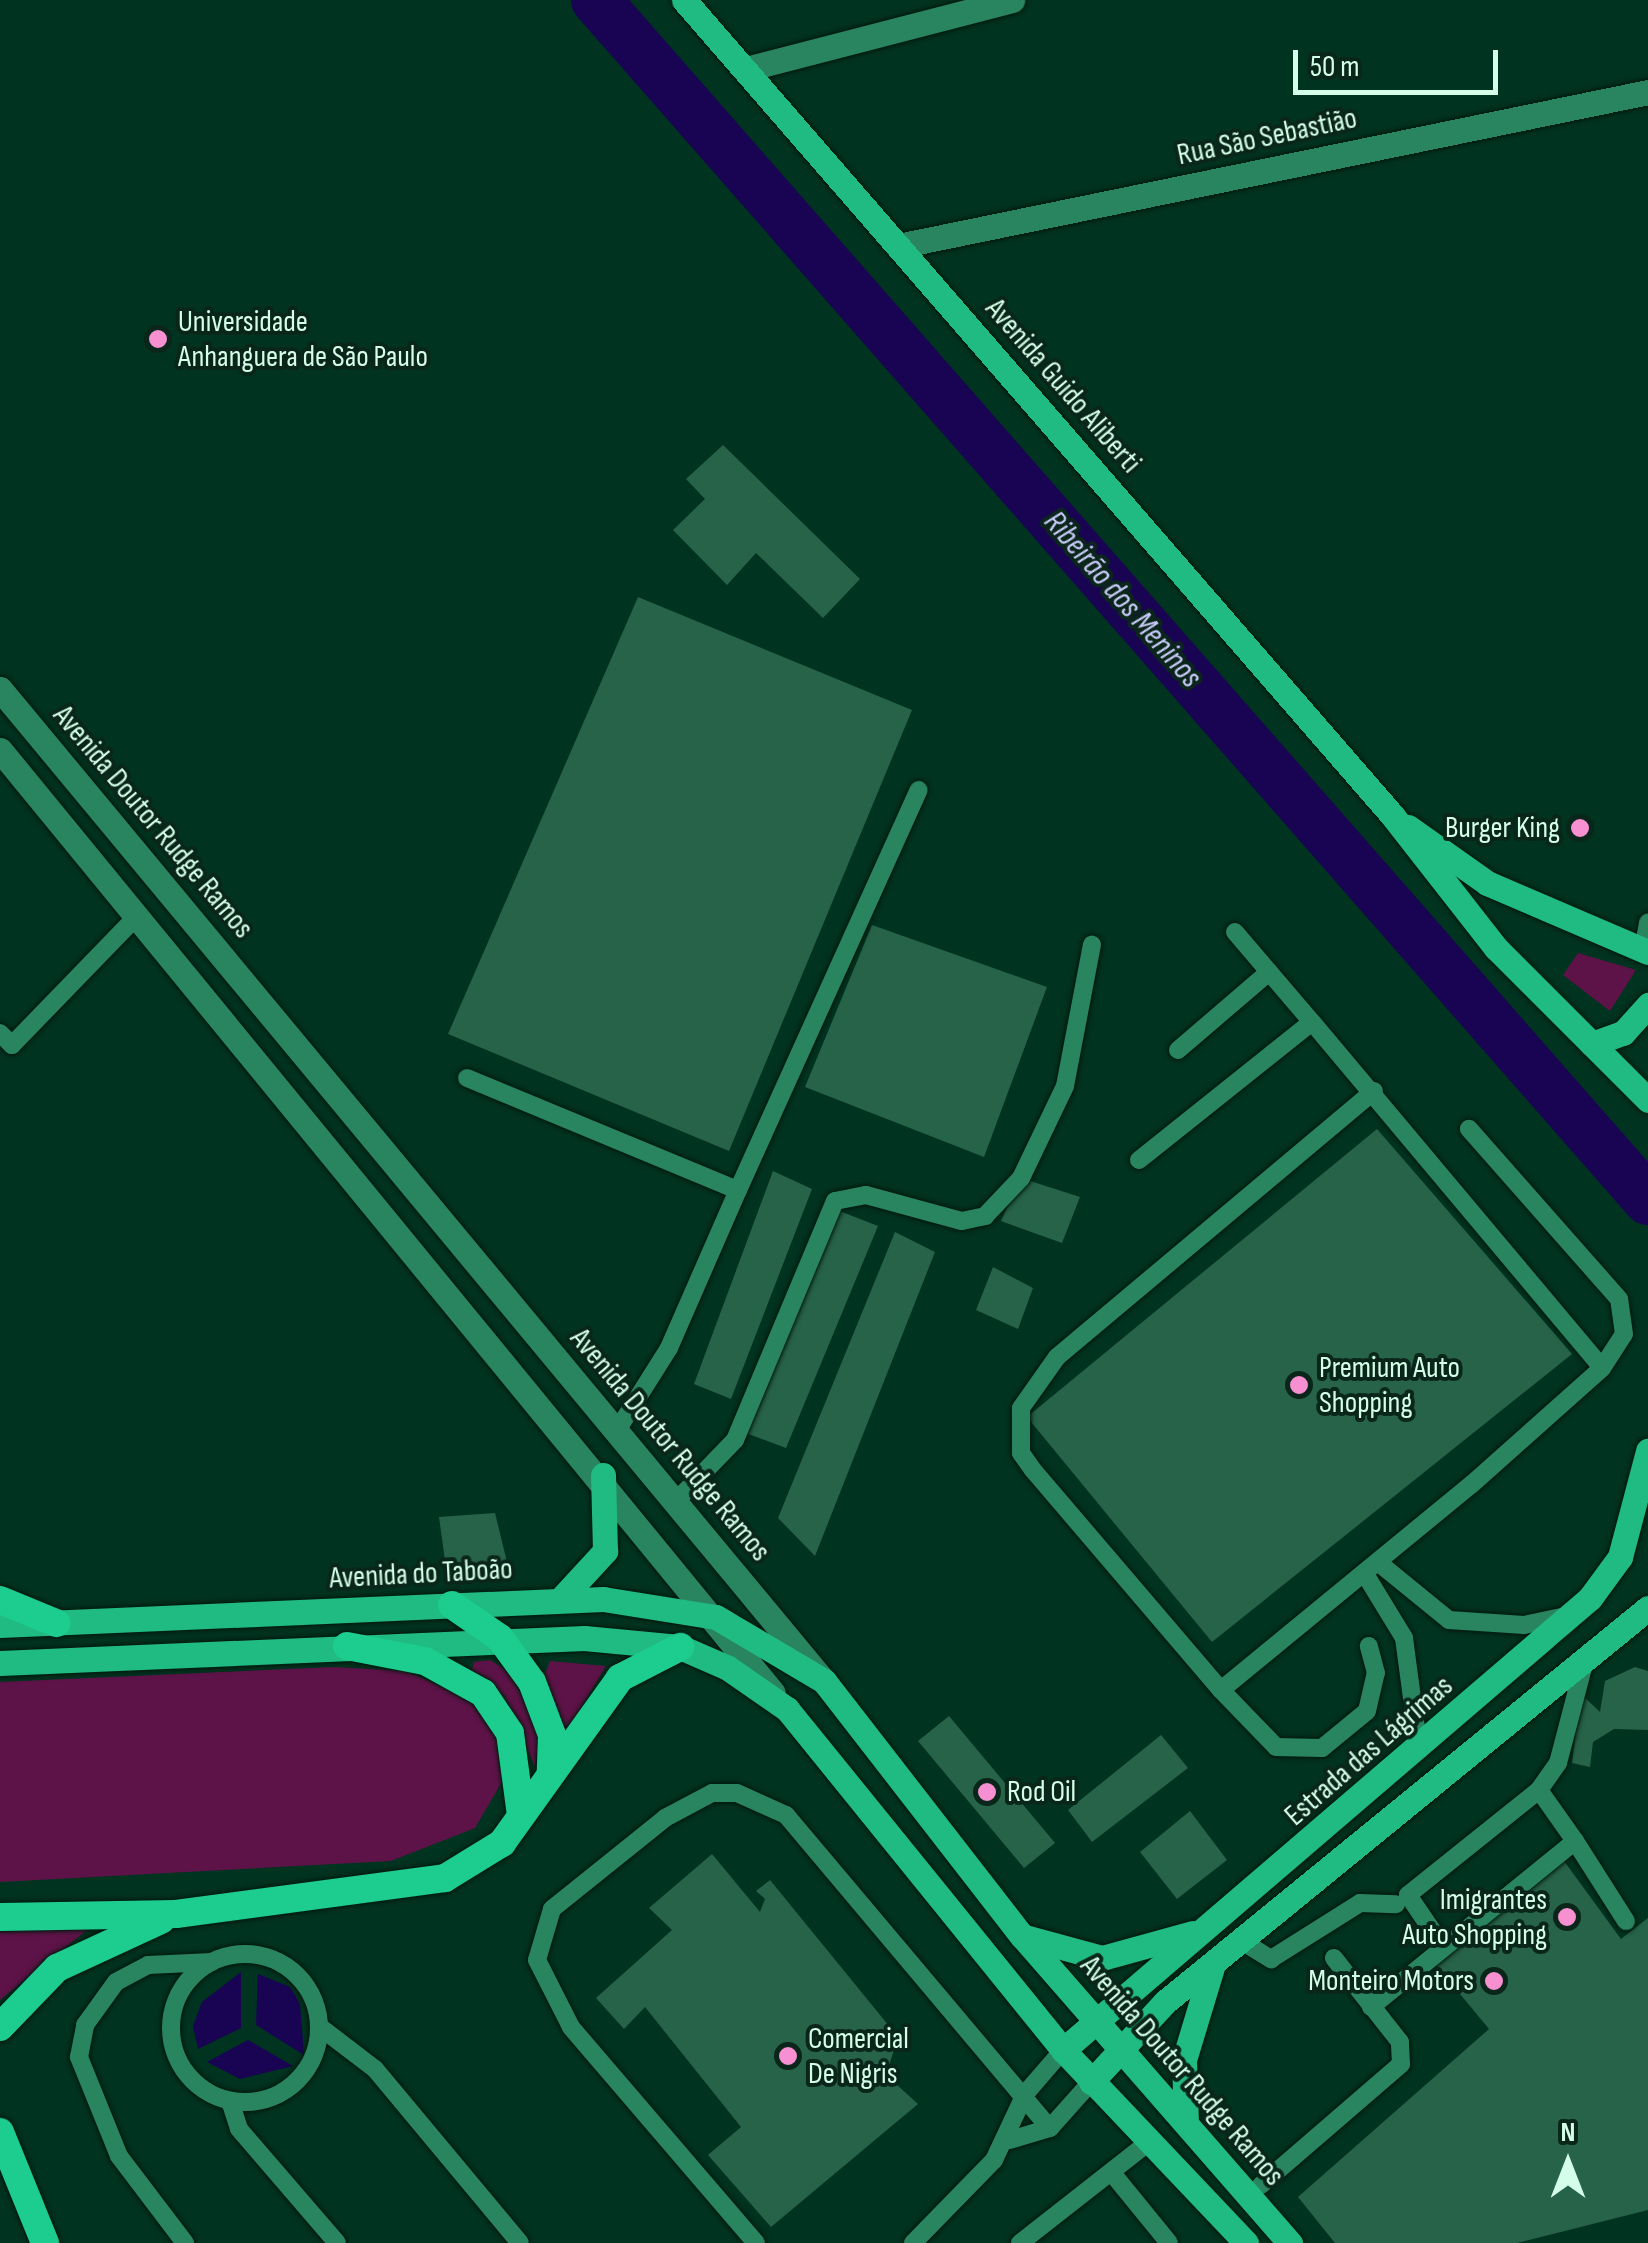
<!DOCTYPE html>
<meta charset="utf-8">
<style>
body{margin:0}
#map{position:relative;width:1648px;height:2243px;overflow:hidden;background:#003320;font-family:"Sofia Sans Condensed",sans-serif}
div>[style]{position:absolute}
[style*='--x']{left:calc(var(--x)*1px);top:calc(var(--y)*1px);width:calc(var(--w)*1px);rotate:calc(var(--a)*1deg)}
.green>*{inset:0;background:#5e1348}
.water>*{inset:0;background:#190353}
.river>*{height:50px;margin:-25px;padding:0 25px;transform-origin:25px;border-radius:25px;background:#190353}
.building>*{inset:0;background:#276349}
.roads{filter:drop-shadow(0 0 2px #00180d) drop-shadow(0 0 2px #00180d)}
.service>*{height:18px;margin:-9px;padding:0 9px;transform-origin:9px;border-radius:9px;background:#298560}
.service>.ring{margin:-9px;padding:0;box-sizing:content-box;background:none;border:18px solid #298560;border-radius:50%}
.minor>*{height:25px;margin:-12.5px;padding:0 12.5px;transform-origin:12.5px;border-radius:12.5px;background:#298560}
.tertiary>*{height:25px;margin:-12.5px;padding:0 12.5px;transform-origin:12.5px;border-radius:12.5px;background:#298560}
.primary>*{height:25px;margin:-12.5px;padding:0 12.5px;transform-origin:12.5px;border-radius:12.5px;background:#20ba83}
.trunk>*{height:28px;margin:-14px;padding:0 14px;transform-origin:14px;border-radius:14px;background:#1dcc8f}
.dots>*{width:28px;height:28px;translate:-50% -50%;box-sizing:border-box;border:5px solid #0a261a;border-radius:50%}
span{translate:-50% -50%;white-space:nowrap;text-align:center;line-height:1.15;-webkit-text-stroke:8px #0a261a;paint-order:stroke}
.street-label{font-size:30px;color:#d4fee8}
.poi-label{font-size:30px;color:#d4fee8}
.left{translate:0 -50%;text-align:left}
.right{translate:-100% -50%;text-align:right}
.water-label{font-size:32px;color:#c8caf7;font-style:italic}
.north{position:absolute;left:1518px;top:2113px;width:100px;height:100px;-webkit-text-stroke:8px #0a261a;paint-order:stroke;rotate:0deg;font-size:28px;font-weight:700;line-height:40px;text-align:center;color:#d4fee8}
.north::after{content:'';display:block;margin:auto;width:35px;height:45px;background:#d4fee8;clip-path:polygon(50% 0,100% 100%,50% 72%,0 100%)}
.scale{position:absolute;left:1293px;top:50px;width:205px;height:45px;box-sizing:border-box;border:5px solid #d4fee8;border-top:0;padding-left:12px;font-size:30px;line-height:35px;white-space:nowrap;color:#d4fee8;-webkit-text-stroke:8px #0a261a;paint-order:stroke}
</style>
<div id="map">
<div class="green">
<div style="clip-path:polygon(1578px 953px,1636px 970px,1610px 1011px,1563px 975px)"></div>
<div style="clip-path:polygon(490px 1660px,508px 1671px,540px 1726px,535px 1767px,505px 1696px,471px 1673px,474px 1662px)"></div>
<div style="clip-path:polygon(550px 1661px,606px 1666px,567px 1732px,543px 1679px)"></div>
<div style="clip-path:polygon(334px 1667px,405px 1671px,470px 1698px,499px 1740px,503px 1780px,475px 1828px,391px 1861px,0 1882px,0 1682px)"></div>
<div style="clip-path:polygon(0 1928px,65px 1927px,87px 1930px,0 2000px)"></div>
</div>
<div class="water">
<div style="clip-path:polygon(241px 1972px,241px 2028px,198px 2049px,193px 2026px,202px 2002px)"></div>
<div style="clip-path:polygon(258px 1974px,290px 1987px,300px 2004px,304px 2055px,256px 2025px)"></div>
<div style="clip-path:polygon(248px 2040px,293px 2066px,240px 2079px,207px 2062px)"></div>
</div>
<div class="river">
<div style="--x:596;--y:0;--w:1596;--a:48.76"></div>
</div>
<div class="building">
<div style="clip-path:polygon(723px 445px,860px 579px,823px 618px,756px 553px,727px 585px,673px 530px,705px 499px,686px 479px)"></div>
<div style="clip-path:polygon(638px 597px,912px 710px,729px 1151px,448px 1034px)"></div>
<div style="clip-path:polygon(872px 925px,1047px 987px,984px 1157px,805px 1087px)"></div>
<div style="clip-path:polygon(1377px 1129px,1572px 1354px,1212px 1642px,1027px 1417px)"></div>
<div style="clip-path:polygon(773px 1171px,812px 1189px,731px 1399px,694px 1384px)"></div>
<div style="clip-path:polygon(1021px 1178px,1080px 1197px,1062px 1243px,1001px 1221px)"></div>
<div style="clip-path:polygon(832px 1208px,878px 1226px,786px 1448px,743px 1432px)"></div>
<div style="clip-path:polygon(895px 1232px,935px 1252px,815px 1556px,778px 1518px)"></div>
<div style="clip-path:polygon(993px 1267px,1033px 1288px,1018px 1329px,976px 1310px)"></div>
<div style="clip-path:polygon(495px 1513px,507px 1562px,447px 1575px,439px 1517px)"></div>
<div style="clip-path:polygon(1635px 1667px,1648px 1671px,1648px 1730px,1614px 1729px,1593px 1742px,1590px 1767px,1572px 1763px,1581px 1694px,1600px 1712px,1605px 1681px)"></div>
<div style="clip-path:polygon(949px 1716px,1055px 1843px,1024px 1868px,918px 1741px)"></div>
<div style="clip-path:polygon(1161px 1735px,1188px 1768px,1092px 1842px,1068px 1810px)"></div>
<div style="clip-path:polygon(1190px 1811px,1227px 1860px,1177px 1899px,1140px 1852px)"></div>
<div style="clip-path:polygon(712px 1854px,760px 1912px,765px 1899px,756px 1891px,770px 1880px,898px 2037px,886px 2075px,918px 2104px,771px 2227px,708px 2155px,741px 2127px,645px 2007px,624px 2029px,596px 1998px,672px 1930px,649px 1908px)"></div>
<div style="clip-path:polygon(1564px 1861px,1621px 1939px,1648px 1918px,1648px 2210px,1517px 2243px,1335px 2243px,1298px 2197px,1489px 2029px,1432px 1960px)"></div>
</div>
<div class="roads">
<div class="service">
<div style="--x:1235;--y:932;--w:118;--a:49.5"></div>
<div style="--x:1643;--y:951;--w:29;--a:-80"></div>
<div style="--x:0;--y:1033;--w:17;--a:45"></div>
<div style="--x:12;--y:1045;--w:180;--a:-45.9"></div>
<div style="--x:1178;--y:1050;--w:120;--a:-40.6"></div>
<div style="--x:467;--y:1078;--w:293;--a:22.5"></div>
<div style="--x:738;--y:1190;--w:172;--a:113.6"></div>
<div style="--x:669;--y:1348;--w:99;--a:122.2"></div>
<div style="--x:1374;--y:1091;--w:414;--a:140"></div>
<div style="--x:1057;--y:1357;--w:62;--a:125.2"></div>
<div style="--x:1021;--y:1408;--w:45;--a:90"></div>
<div style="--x:1021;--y:1453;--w:21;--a:55"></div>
<div style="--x:1033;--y:1470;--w:289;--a:49.5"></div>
<div style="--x:1221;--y:1690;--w:325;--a:-39.4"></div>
<div style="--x:1472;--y:1484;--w:174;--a:-41.7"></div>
<div style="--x:1602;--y:1368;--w:40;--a:-57.1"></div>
<div style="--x:1624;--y:1334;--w:35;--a:-98"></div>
<div style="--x:1619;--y:1299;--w:227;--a:-131.4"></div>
<div style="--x:1139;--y:1160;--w:221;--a:-38.6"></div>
<div style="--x:1312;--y:1022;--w:451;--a:50"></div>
<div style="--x:738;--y:1190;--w:439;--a:-65.7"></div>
<div style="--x:678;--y:1499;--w:82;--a:-46"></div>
<div style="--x:735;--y:1440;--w:259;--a:-67.3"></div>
<div style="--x:835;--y:1201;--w:32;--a:-11"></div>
<div style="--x:866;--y:1195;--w:99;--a:15.2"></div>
<div style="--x:962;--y:1221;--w:24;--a:-12"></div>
<div style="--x:985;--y:1216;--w:52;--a:-46.5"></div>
<div style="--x:1021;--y:1178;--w:102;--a:-64.4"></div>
<div style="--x:1065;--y:1086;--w:144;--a:-79.2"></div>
<div style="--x:1379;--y:1563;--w:90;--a:39.2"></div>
<div style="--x:1449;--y:1620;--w:75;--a:3.8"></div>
<div style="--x:1524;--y:1625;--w:43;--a:-12.1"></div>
<div style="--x:1365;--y:1574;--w:75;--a:58.6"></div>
<div style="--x:1404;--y:1638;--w:113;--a:82.4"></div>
<div style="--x:1221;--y:1690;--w:79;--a:46"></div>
<div style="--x:1276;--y:1747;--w:46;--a:1.2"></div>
<div style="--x:1322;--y:1748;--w:58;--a:-39.4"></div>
<div style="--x:1367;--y:1711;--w:39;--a:-77"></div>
<div style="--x:1376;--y:1673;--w:28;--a:-105"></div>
<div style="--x:1539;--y:1790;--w:33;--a:-55"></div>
<div style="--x:1558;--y:1763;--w:111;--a:-75.3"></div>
<div style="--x:1575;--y:1841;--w:95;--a:57.5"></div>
<div style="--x:1245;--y:1943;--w:31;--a:32"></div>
<div style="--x:1271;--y:1959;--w:105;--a:-32.2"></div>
<div style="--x:1360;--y:1903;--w:36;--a:2"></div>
<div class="ring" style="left:171px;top:1954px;width:130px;height:130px"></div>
<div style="--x:1371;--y:2007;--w:263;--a:-39.1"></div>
<div style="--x:1575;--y:1841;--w:62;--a:-125.2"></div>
<div style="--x:1539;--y:1790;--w:168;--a:141.3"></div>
<div style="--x:1408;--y:1895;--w:60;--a:55.8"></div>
<div style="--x:320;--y:2027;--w:69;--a:37.4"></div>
<div style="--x:375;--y:2069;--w:226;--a:50.2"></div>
<div style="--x:230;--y:2101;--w:29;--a:72"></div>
<div style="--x:239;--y:2129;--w:150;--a:49.3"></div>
<div style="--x:1010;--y:2140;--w:42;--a:-16.7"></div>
<div style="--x:1050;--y:2128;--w:62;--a:-48.3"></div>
<div style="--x:1112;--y:2173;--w:90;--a:50.8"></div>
<div style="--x:1261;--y:2185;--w:185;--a:-40.8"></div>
<div style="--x:1401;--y:2064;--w:22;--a:-93"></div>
<div style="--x:1400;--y:2042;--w:107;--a:-128.2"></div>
<div style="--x:185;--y:2243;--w:109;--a:-127.2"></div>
<div style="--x:119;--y:2156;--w:107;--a:-112"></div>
<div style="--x:79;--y:2057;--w:33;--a:-79"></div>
<div style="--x:85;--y:2025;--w:53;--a:-54.2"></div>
<div style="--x:116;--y:1982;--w:36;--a:-28"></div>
<div style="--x:148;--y:1965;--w:64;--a:-2.7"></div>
<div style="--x:756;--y:2243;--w:284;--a:-130.6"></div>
<div style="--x:571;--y:2027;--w:75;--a:-116.9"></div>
<div style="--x:537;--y:1960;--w:53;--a:-73.6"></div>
<div style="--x:552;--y:1909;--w:145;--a:-38.8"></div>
<div style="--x:665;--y:1818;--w:53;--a:-28"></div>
<div style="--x:712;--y:1793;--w:25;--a:0"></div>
<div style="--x:737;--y:1793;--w:54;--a:24.2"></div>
<div style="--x:786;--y:1815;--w:409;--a:49.9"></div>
<div style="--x:913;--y:2243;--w:116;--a:-45.7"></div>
<div style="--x:994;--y:2160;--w:73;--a:-64.8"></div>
<div style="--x:1025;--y:2094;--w:58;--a:-49.2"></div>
<div style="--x:1020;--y:2243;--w:164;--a:-38.1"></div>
</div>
<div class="minor">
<div style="--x:746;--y:69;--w:275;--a:-14.5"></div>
<div style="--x:898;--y:246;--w:766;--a:-11.6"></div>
</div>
<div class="tertiary">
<div style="--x:0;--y:689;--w:1285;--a:50.3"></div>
<div style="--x:0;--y:750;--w:1219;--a:50.66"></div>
</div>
<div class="primary">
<div style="--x:684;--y:0;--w:1080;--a:49.02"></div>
<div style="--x:1392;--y:815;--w:169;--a:52"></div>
<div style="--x:1496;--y:948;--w:215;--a:45"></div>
<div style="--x:1408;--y:827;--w:97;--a:35.3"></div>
<div style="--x:1487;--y:883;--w:175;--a:23.2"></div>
<div style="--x:1592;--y:1044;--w:33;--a:-20"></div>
<div style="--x:1623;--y:1033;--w:38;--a:-48"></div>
<div style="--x:560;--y:1600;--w:67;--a:-47.4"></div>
<div style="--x:605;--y:1551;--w:76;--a:-91.5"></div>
<div style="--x:0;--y:1625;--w:604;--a:-2.47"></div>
<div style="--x:603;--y:1599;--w:114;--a:9.1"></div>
<div style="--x:716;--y:1617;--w:126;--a:30.7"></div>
<div style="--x:824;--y:1681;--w:323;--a:52.2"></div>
<div style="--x:1022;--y:1936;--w:408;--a:48.9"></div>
<div style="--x:0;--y:1663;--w:585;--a:-2.45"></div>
<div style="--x:584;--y:1638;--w:96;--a:5.4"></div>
<div style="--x:680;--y:1647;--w:52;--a:23.6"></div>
<div style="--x:728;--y:1668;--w:72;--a:34.8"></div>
<div style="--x:787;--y:1709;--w:439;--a:51"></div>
<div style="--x:1063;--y:2050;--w:266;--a:46.5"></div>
<div style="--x:1025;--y:1937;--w:80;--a:15.3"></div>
<div style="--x:1102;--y:1958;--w:94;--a:-15.4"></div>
<div style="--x:1063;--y:2050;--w:694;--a:-40.62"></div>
<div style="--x:1590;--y:1598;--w:51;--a:-53.8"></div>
<div style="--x:1620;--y:1557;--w:110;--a:-75.2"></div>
<div style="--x:1091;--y:2082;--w:109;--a:-47.2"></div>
<div style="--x:1165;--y:2002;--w:623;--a:-39.21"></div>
<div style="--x:1186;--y:2123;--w:63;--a:-91.8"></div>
<div style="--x:1184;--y:2060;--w:100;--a:-73.2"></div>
</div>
<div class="trunk">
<div style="--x:0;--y:1600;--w:61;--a:22.3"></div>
<div style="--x:452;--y:1605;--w:58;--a:34.5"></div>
<div style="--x:500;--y:1638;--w:54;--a:54"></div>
<div style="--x:532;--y:1682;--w:57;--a:69.3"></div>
<div style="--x:552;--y:1735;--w:38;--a:92"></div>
<div style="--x:347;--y:1646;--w:79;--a:10.9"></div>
<div style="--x:425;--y:1661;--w:66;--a:28.9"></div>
<div style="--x:483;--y:1693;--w:48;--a:56"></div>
<div style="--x:510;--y:1733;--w:83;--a:82.4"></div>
<div style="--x:0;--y:1917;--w:176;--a:-1"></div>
<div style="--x:176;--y:1914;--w:271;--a:-7.6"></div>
<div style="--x:445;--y:1878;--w:67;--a:-31.6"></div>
<div style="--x:502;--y:1843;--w:203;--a:-54.4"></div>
<div style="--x:620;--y:1678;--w:68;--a:-27.3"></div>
<div style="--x:0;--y:2027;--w:82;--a:-46"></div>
<div style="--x:57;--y:1968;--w:115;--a:-24.8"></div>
<div style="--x:0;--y:2132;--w:120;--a:67.9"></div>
</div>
</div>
<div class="dots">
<div style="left:158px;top:339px;background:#f690d0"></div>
<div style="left:1580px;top:828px;background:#f690d0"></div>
<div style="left:1299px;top:1385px;background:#f690d0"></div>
<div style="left:987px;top:1792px;background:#f690d0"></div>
<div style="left:1567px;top:1917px;background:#f690d0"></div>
<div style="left:1494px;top:1981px;background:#f690d0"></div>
<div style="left:788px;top:2056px;background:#f690d0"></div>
</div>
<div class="street-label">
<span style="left:1267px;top:137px;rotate:-12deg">Rua São Sebastião</span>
<span style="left:1063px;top:386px;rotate:49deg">Avenida Guido Aliberti</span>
<span style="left:153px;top:822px;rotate:50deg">Avenida Doutor Rudge Ramos</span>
<span style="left:670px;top:1445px;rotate:50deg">Avenida Doutor Rudge Ramos</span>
<span style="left:421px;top:1574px;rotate:-3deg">Avenida do Taboão</span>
<span style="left:1369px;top:1751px;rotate:-41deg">Estrada das Lágrimas</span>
<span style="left:1182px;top:2071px;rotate:49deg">Avenida Doutor Rudge Ramos</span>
</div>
<div class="poi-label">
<span class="left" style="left:178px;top:339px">Universidade<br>Anhanguera de São Paulo</span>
<span class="right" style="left:1560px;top:828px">Burger King</span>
<span class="left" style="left:1319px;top:1385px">Premium Auto<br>Shopping</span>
<span class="left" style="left:1007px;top:1792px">Rod Oil</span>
<span class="right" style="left:1547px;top:1917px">Imigrantes<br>Auto Shopping</span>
<span class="right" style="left:1474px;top:1981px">Monteiro Motors</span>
<span class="left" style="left:808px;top:2056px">Comercial<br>De Nigris</span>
</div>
<div class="water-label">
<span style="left:1122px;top:600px;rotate:49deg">Ribeirão dos Meninos</span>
</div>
<div class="north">N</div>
<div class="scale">50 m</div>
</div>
